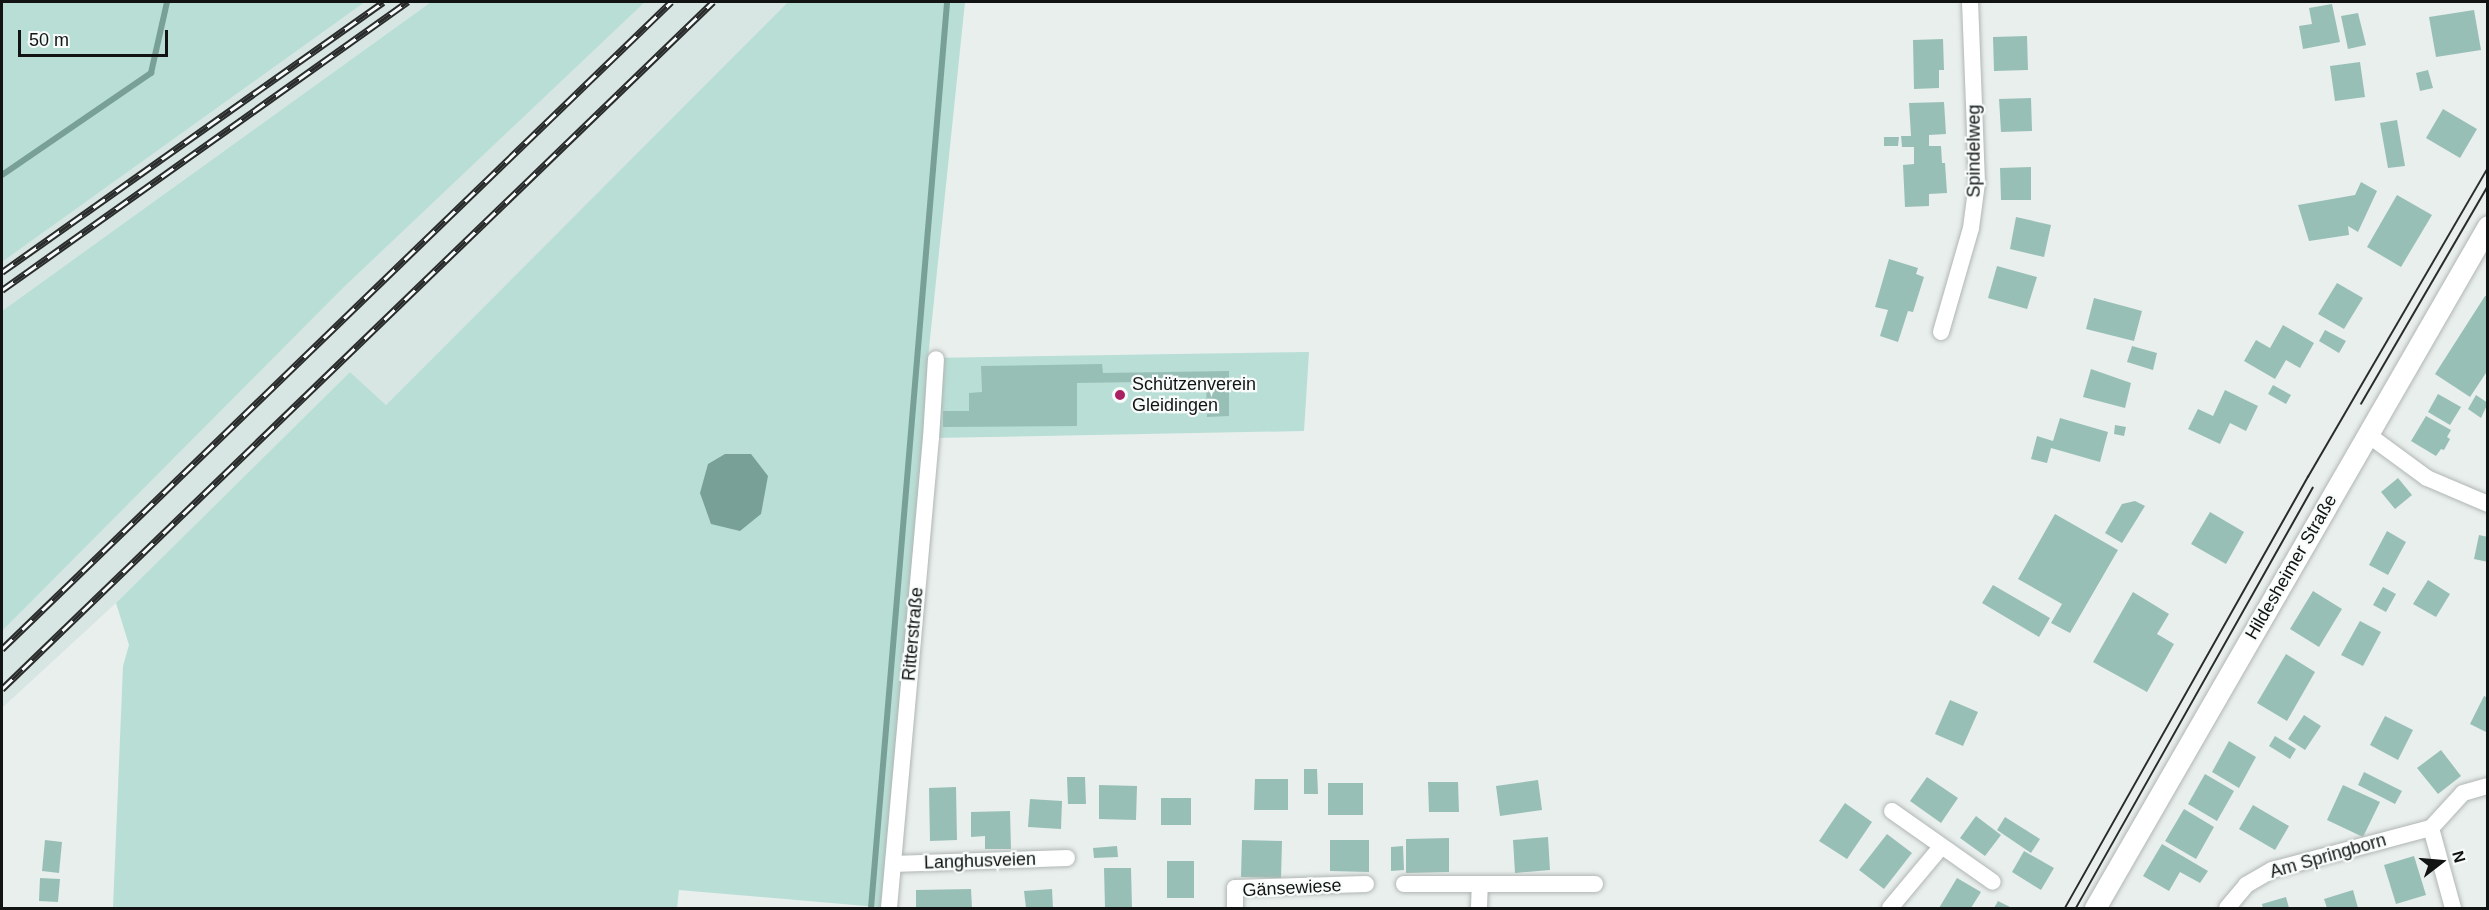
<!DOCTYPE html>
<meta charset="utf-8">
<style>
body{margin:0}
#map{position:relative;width:2489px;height:910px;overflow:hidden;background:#e9efed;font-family:Arial,sans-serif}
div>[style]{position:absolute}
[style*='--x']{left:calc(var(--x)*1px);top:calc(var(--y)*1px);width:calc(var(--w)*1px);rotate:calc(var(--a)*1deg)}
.built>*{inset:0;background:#d7e6e2}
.green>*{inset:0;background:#b9ded5}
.water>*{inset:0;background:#79a097}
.stream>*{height:6px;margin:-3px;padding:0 3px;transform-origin:3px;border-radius:3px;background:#79a097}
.building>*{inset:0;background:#98bfb6}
.roads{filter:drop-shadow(0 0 2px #b0b6b4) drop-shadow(0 0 2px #b0b6b4)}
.minor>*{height:16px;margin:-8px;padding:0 8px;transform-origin:8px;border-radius:8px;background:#fff}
.tertiary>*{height:21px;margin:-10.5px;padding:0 10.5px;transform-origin:10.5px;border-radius:10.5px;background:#fff}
.tram>*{height:1.5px;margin:-0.75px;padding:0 0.75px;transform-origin:0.75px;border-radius:0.75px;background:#292c2b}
.rail>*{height:7px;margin-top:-3.5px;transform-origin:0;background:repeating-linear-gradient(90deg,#f7fcfb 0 14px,#292c2b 0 28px);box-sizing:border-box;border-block:2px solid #292c2b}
.dots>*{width:16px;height:16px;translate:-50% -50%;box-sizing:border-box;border:3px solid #f7fcfb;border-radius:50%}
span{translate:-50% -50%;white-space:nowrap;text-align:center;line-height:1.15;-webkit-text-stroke:4.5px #f7fcfb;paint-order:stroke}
.street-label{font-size:18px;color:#121414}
.poi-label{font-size:18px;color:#121414}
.left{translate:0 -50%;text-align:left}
.frame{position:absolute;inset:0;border:3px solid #121414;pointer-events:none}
.north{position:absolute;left:2411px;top:832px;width:60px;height:60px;-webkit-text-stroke:4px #f7fcfb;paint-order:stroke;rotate:74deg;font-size:16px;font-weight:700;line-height:24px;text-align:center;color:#121414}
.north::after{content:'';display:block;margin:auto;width:21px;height:27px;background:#121414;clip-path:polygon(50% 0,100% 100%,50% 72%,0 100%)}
.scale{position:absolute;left:18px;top:30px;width:150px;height:27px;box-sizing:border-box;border:3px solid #121414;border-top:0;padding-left:8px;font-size:18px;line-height:21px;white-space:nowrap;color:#121414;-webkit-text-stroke:4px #f7fcfb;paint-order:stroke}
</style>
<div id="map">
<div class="built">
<div style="clip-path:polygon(365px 2px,431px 2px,2px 311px,2px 262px)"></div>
<div style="clip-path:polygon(645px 2px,788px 2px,386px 405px,350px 372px,116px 603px,2px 708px,2px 631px,344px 287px)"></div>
</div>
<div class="green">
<div style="clip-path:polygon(2px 2px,365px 2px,2px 262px)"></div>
<div style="clip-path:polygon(431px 2px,645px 2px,344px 287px,2px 631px,2px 311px)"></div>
<div style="clip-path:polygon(788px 2px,965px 2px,928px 358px,1309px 352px,1304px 431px,932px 438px,889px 908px,679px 890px,677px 908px,113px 908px,123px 666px,129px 645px,116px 603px,350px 372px,386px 405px)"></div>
</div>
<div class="water">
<div style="clip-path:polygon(725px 454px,751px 454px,768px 476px,761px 514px,740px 531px,711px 524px,700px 493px,708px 464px)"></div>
</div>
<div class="stream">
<div style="--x:2;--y:175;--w:181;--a:-34.4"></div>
<div style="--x:151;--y:73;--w:73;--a:-77.3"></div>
<div style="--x:871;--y:908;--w:909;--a:-85.2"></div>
</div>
<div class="building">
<div style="clip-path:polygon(2332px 4px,2340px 42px,2303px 49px,2299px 26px,2312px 24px,2309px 8px)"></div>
<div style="clip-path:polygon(2474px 10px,2481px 50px,2436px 57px,2429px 17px)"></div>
<div style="clip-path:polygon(2358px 13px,2366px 45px,2348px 49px,2341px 16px)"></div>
<div style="clip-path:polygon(2027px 36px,2028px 70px,1994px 71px,1993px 37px)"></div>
<div style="clip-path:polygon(1943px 39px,1944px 70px,1939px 70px,1939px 88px,1914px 89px,1913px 40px)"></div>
<div style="clip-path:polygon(2360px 62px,2365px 97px,2335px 101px,2330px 66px)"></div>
<div style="clip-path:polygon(2428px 70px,2433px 88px,2420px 91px,2416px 73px)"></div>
<div style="clip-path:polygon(2031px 98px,2032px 131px,2001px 132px,1999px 99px)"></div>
<div style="clip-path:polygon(1944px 102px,1946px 134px,1929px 135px,1929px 146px,1941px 146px,1942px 163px,1945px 163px,1947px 193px,1929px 194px,1929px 206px,1905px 207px,1903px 165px,1914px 164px,1914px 147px,1902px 147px,1901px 136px,1911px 136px,1909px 103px)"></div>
<div style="clip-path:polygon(2443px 109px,2477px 129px,2460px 158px,2426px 138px)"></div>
<div style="clip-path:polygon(2397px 120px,2405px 166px,2388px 168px,2380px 123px)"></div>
<div style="clip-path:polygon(1884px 137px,1899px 137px,1898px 146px,1884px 146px)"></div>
<div style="clip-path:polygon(2031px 167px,2031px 200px,2001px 200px,2000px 168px)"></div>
<div style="clip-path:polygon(2361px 182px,2377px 191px,2358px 232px,2348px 226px,2349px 235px,2309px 241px,2298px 205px,2355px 195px)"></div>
<div style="clip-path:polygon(2397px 195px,2432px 215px,2401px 267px,2367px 247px)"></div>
<div style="clip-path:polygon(2016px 217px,2051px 225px,2044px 257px,2010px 249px)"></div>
<div style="clip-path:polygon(1889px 259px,1918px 268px,1916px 274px,1924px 277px,1913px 312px,1908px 311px,1898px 342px,1880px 336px,1888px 310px,1875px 307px)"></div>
<div style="clip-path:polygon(1997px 266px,2037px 277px,2027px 309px,1988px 298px)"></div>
<div style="clip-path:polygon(2337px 283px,2363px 298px,2344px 329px,2318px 314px)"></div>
<div style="clip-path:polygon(2485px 296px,2488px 297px,2488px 370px,2470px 397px,2435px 374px)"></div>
<div style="clip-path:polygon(2094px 298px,2142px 311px,2134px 341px,2086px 329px)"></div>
<div style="clip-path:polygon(2283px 325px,2314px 343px,2300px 368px,2286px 360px,2275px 379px,2244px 361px,2256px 340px,2270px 348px)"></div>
<div style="clip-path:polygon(2325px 330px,2346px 341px,2339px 353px,2319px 341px)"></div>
<div style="clip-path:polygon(2132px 346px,2157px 353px,2153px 370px,2127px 362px)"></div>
<div style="clip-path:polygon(1102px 364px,1103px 373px,1229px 371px,1229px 416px,1207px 417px,1206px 381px,1077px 383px,1077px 426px,943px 427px,943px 411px,969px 411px,969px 393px,982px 392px,981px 366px)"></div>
<div style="clip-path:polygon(2091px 369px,2131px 383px,2125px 408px,2083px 397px)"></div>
<div style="clip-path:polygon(2273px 385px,2291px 395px,2286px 404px,2268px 394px)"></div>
<div style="clip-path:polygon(2225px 390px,2258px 406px,2246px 431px,2230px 423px,2220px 444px,2188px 429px,2198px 409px,2213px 416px)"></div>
<div style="clip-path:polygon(2438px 394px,2461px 407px,2450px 425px,2428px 412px)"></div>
<div style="clip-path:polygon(2476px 395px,2488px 403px,2481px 418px,2468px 409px)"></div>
<div style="clip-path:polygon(2426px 416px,2451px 430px,2447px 437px,2450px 439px,2444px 450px,2441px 449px,2436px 456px,2411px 441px)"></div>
<div style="clip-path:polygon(2060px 418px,2108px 432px,2100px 462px,2051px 448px,2047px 463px,2031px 459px,2037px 436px,2053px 441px)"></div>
<div style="clip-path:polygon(2115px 425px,2126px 427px,2124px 436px,2114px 434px)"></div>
<div style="clip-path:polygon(2398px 478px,2412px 495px,2395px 509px,2381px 492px)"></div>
<div style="clip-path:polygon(2135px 501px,2145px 506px,2122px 543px,2105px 533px,2122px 504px)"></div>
<div style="clip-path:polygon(2210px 512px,2244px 532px,2226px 564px,2191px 544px)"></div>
<div style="clip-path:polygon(2055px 514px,2118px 550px,2070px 633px,2051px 623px,2062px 604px,2018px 579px)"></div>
<div style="clip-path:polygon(2387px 531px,2406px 542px,2388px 575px,2369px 565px)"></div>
<div style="clip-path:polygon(2479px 535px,2488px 537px,2488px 562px,2474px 559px)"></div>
<div style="clip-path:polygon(2428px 580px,2450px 594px,2436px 617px,2413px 604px)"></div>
<div style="clip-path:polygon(1993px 585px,2050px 618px,2039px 637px,1982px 603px)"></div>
<div style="clip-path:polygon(2383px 587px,2396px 594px,2386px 612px,2373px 605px)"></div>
<div style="clip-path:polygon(2313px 591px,2342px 609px,2319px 647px,2290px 629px)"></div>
<div style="clip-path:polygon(2133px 592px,2169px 614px,2157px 634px,2174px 644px,2147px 692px,2093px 662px)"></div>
<div style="clip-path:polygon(2360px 621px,2381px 632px,2363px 666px,2341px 655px)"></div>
<div style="clip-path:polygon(2286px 654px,2315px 672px,2287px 721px,2257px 703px)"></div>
<div style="clip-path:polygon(2484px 696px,2488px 698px,2488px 733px,2470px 724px)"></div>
<div style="clip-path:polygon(1950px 700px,1978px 712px,1963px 746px,1935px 734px)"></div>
<div style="clip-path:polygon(2304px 715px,2321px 726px,2305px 750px,2288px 739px)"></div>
<div style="clip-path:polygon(2385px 716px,2413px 730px,2398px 760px,2370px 745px)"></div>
<div style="clip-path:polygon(2275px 736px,2296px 749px,2290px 759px,2269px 746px)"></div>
<div style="clip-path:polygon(2229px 741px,2256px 757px,2239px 788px,2212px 772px)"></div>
<div style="clip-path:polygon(2441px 750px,2461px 776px,2438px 794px,2417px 768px)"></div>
<div style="clip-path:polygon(1304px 769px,1317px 769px,1318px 794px,1304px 794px)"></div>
<div style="clip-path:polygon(2364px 772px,2402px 791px,2395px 804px,2358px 785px)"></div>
<div style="clip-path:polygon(2205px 774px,2234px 791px,2217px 821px,2188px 804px)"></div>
<div style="clip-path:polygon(1067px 777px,1085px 777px,1086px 804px,1068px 804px)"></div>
<div style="clip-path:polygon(1927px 777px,1958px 798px,1941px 823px,1910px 801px)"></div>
<div style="clip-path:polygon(1255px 779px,1288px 779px,1288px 810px,1254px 810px)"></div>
<div style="clip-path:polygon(1538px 780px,1542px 810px,1500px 816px,1496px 786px)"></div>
<div style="clip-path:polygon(1428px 782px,1458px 782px,1459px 812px,1429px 812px)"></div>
<div style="clip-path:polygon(1328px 783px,1363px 783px,1363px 815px,1328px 815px)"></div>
<div style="clip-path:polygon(1099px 785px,1137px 786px,1136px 820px,1099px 819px)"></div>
<div style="clip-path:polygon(2343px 785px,2380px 802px,2363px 837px,2327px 820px)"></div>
<div style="clip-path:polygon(956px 787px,957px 840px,930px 841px,929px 788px)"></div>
<div style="clip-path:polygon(1161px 798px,1191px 798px,1191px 825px,1161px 825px)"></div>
<div style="clip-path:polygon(1030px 799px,1062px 801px,1061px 829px,1028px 827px)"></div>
<div style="clip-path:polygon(1845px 803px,1872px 822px,1847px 859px,1819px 841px)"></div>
<div style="clip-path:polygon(2253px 805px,2289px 826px,2275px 850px,2239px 829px)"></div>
<div style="clip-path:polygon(2184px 809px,2214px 827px,2196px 859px,2165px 841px)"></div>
<div style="clip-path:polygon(1010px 811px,1011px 849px,985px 849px,985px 836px,971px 837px,971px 812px)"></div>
<div style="clip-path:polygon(1976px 816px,2001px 835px,1985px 856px,1960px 838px)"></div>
<div style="clip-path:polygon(2005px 817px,2040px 839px,2031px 853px,1997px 830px)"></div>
<div style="clip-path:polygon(1887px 834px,1912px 853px,1884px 889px,1859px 870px)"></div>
<div style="clip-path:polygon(1548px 837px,1550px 870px,1515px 873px,1513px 840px)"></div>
<div style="clip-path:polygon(1449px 838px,1449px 872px,1406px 873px,1406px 839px)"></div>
<div style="clip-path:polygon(45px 840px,62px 842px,59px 873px,42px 871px)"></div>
<div style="clip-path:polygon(1242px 840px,1282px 841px,1281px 878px,1241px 877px)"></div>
<div style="clip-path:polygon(1330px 840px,1369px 840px,1369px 872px,1330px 871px)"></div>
<div style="clip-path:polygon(2162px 844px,2208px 871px,2200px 883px,2180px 872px,2169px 891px,2143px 876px)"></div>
<div style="clip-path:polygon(1117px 846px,1118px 857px,1094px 858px,1093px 848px)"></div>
<div style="clip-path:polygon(1403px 846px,1404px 870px,1391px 871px,1391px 847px)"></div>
<div style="clip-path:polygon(2024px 851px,2054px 868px,2041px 890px,2012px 872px)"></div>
<div style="clip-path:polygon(2414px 856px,2426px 895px,2396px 904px,2384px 865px)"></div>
<div style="clip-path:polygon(1167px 861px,1194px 861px,1194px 898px,1167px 898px)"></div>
<div style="clip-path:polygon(1104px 868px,1131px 868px,1132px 908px,1105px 908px)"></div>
<div style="clip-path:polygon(40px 878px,60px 879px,58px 902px,39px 901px)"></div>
<div style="clip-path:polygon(1957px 878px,1981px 892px,1971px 908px,1939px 908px)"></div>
<div style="clip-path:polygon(971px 889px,972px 908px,916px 908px,916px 890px)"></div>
<div style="clip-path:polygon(1052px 889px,1053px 908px,1026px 908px,1024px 891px)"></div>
<div style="clip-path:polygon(2353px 890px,2358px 908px,2327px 908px,2324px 899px)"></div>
<div style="clip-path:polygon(2286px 897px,2289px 908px,2263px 908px,2262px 904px)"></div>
<div style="clip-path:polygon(1998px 901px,2012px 908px,1994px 908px)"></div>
</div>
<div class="roads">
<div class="minor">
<div style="--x:1941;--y:332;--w:108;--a:-73.9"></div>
<div style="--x:1971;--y:228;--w:45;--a:-82.4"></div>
<div style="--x:1977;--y:183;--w:181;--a:-92.2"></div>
<div style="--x:2367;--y:434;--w:74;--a:36.3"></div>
<div style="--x:2427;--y:478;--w:66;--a:23.1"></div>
<div style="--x:1892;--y:811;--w:123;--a:35.1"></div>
<div style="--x:2431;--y:828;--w:47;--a:-47.6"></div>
<div style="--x:2463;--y:793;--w:26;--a:-16"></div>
<div style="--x:893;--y:864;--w:174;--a:-2"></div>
<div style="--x:1404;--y:884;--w:191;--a:0"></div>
<div style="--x:889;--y:908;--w:472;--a:-84.9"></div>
<div style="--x:931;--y:438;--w:79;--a:-86.4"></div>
<div style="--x:1235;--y:908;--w:20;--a:-90"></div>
<div style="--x:1235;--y:888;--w:131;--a:-1.7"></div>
<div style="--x:1479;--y:908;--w:24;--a:-88"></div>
<div style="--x:1890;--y:908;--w:80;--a:-50.1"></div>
<div style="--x:2227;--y:908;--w:30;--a:-50"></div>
<div style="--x:2246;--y:885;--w:30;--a:-30"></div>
<div style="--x:2272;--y:870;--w:164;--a:-14.8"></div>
<div style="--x:2431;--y:828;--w:83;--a:74.6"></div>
</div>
<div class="tertiary">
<div style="--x:2095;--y:908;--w:787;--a:-60.05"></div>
</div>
</div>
<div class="tram">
<div style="--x:2361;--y:404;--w:252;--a:-59.8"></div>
<div style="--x:2065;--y:908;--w:495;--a:-60.6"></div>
<div style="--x:2308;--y:477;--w:358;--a:-59.8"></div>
<div style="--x:2076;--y:908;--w:482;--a:-60.6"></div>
</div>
<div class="rail">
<div style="--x:2;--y:272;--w:467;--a:-35.3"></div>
<div style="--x:2;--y:290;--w:498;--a:-35.4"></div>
<div style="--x:2;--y:649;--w:931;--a:-44.04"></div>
<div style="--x:2;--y:689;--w:989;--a:-44.02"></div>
</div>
<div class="dots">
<div style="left:1120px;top:395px;background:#ab2060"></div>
</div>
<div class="street-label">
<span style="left:1974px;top:151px;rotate:-90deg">Spindelweg</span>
<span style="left:2291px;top:567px;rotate:-60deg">Hildesheimer Straße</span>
<span style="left:913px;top:634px;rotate:-85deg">Ritterstraße</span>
<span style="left:2328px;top:856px;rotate:-16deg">Am Springborn</span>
<span style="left:980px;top:861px;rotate:-2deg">Langhusveien</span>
<span style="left:1292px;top:888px;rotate:-3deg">Gänsewiese</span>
</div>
<div class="poi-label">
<span class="left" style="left:1132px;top:395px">Schützenverein<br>Gleidingen</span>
</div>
<div class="frame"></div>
<div class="north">N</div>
<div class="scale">50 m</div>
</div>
